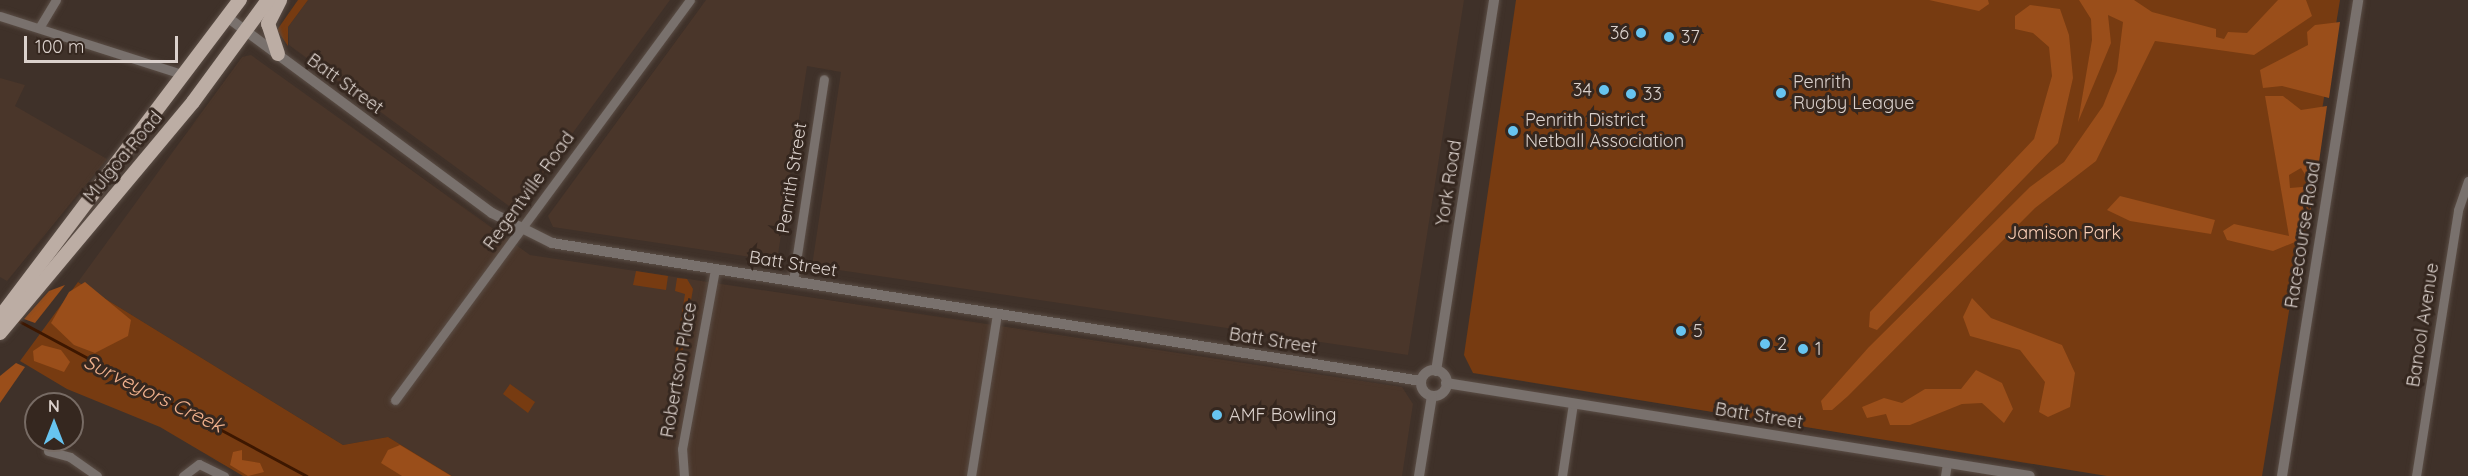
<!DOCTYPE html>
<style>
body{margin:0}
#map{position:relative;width:2468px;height:476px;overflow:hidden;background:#3f3129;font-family:Quicksand,sans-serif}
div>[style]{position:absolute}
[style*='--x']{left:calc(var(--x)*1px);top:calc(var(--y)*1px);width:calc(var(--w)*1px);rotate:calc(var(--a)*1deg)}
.built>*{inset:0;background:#4a362a}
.green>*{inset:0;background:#773b11}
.forest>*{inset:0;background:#9a4e1a}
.stream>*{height:3px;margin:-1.5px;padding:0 1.5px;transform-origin:1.5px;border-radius:1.5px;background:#3d1700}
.roads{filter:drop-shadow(0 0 2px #5b4e46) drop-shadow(0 0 2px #5b4e46)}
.minor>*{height:9px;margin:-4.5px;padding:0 4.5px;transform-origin:4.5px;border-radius:4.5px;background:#79716d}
.tertiary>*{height:10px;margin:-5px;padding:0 5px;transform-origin:5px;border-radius:5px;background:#79716d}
.tertiary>.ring{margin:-5px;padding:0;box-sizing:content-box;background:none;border:10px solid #79716d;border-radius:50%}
.primary>*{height:14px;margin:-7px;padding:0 7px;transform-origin:7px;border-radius:7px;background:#bcada4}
.dots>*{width:16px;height:16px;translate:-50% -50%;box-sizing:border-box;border:3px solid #35271f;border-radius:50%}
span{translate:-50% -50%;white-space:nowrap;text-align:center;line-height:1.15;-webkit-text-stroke:6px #35271f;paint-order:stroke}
.poi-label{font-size:18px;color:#dbd1cc}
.right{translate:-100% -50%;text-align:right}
.left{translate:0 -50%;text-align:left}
.street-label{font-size:18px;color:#dbd1cc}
.park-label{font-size:18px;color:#faceb6}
.water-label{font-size:20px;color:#f1b18d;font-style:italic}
.north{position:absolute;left:24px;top:392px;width:60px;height:60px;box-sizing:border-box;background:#35271f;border:2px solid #776b64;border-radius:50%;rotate:0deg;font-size:16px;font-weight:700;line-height:24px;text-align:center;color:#dbd1cc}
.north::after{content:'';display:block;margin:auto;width:21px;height:27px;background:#67c4f0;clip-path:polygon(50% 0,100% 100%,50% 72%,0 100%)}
.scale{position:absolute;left:24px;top:36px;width:154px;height:27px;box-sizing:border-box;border:3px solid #dbd1cc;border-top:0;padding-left:8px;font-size:18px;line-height:21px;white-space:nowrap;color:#dbd1cc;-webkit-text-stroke:4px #35271f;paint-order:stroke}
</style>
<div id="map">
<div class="built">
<div style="clip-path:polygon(308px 0,670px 0,520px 205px,509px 206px,289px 45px,288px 27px)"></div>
<div style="clip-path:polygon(706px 0,1464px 0,1408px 355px,812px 266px,841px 72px,807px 66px,777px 261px,553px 227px,548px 216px)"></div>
<div style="clip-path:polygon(251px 55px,530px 255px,1402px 387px,1413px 404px,1402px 476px,452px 476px,388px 437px,343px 445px,78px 282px,242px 57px)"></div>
<div style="clip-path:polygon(0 78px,25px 85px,15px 106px,107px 159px,7px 281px,0 277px)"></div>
</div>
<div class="green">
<div style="clip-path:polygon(298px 0,308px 0,288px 27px,288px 46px,277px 30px)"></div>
<div style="clip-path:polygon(1516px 0,2340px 0,2262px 476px,2107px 476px,1473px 373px,1464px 355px)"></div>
<div style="clip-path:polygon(636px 271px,668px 276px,666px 290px,633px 285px)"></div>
<div style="clip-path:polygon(677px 278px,687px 279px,693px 289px,681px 360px,674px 359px,685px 294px,675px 291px)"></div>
<div style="clip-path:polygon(78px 282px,343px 445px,388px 437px,452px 476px,243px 476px,160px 427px,67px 389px,20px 361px)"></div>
<div style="clip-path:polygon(510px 384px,535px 402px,528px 413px,503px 394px)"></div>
</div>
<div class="forest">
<div style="clip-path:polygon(1929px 0,1988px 0,1989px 4px,1979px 11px)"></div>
<div style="clip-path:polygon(2079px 0,2134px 0,2152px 12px,2216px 29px,2216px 37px,2224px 39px,2228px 32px,2247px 33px,2278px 0,2306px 0,2312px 16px,2254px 55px,2155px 41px,2096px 161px,2035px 208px,1848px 396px,1832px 410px,1823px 410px,1821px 401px,1868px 348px,2030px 187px,2064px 162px,2103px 106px,2117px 71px,2123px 22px,2108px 15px,2111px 43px,2078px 122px,2092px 40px,2091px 19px)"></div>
<div style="clip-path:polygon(2030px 5px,2060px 9px,2069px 35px,2073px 78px,2058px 143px,1877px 330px,1869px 327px,1870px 312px,2034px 139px,2052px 76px,2049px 47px,2033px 33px,2015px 29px,2015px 16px)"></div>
<div style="clip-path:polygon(2340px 22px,2329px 98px,2282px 86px,2263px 88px,2260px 70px,2308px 45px,2307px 32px,2315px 25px)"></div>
<div style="clip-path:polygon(2265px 96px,2283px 96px,2301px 110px,2327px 106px,2317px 176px,2306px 176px,2301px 168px,2289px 175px,2290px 188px,2314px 186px,2307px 237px,2273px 251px,2227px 240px,2223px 231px,2234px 224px,2289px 236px)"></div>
<div style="clip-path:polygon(2120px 196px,2215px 220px,2211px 234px,2130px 221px,2107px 210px)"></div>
<div style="clip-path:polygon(85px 282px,131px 320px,128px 336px,95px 353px,74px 345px,51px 323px,69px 292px)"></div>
<div style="clip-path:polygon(65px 285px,35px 323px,24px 319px,49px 291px)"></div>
<div style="clip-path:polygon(1972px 298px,1991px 318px,2062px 345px,2075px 373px,2070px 407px,2048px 417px,2039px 412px,2045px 382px,2020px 350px,1970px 336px,1963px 317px)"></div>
<div style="clip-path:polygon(42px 345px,61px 350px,70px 362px,64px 372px,34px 361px,33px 351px)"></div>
<div style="clip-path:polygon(16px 363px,25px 367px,0 403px,0 376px)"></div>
<div style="clip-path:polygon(1976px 370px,2002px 383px,2013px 409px,2004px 423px,1982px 403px,1962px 404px,1910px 425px,1890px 425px,1886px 414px,1867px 418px,1862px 407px,1884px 398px,1902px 403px,1925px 389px,1961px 389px)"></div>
<div style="clip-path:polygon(400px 445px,451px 476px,402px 476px,381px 463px,388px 450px)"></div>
<div style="clip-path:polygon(242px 450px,242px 460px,260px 463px,264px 472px,248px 476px,230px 465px,233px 452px)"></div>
</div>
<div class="stream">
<div style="--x:17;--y:320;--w:329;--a:28.3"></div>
</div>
<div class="roads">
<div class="minor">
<div style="--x:0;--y:16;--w:194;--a:17.7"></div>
<div style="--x:39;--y:28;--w:33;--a:-59"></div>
<div style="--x:793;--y:281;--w:204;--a:-81.3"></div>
<div style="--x:395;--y:400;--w:497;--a:-53.6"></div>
<div style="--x:48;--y:451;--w:23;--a:15"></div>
<div style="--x:70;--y:457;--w:33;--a:35"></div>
<div style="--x:183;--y:476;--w:20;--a:-37"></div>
<div style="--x:199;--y:464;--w:28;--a:26"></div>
<div style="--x:684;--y:476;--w:27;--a:-94"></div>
<div style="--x:682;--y:449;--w:183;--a:-79.6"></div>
<div style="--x:971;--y:476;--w:165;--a:-80.9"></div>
<div style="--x:1562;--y:476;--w:74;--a:-81.4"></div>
<div style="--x:1945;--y:476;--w:13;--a:-81"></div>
<div style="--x:2416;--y:476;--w:269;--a:-81"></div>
<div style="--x:2458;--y:210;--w:31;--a:-71"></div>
</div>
<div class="tertiary">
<div style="--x:227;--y:17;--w:330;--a:36.5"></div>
<div style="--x:492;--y:213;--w:67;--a:26.6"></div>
<div style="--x:552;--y:243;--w:880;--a:9.02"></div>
<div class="ring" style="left:1421px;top:370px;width:16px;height:16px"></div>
<div style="--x:1436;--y:371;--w:376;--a:-81.1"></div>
<div style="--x:1446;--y:383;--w:591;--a:9.05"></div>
<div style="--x:1419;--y:476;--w:81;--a:-80.8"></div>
<div style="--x:2282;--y:476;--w:482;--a:-80.9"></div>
</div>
<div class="primary">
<div style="--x:278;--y:54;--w:32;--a:-108"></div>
<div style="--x:268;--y:24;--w:27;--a:-63"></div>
<div style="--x:0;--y:317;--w:398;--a:-52.9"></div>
<div style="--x:0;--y:333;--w:301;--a:-50.1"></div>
<div style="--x:193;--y:102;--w:127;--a:-53.7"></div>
</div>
</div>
<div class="dots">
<div style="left:1641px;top:33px;background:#67c4f0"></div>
<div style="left:1669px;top:37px;background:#67c4f0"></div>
<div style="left:1604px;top:90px;background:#67c4f0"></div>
<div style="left:1781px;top:93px;background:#67c4f0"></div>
<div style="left:1631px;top:94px;background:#67c4f0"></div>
<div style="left:1513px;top:131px;background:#67c4f0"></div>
<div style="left:1681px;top:331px;background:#67c4f0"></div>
<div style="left:1765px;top:344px;background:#67c4f0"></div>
<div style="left:1803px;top:349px;background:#67c4f0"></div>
<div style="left:1217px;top:415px;background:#67c4f0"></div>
</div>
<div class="poi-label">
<span class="right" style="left:1629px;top:33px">36</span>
<span class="left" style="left:1681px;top:37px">37</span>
<span class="left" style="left:1793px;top:93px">Penrith<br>Rugby League</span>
<span class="right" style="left:1592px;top:90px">34</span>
<span class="left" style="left:1643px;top:94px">33</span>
<span class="left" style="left:1525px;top:131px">Penrith District<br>Netball Association</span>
<span class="left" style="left:1693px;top:331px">5</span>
<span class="left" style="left:1777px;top:344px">2</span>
<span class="left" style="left:1815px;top:349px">1</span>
<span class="left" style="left:1229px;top:415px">AMF Bowling</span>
</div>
<div class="street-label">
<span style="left:345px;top:84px;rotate:36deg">Batt Street</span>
<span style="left:123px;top:157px;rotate:-50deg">Mulgoa Road</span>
<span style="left:792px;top:178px;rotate:-81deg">Penrith Street</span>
<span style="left:1449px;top:183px;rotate:-81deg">York Road</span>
<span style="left:529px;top:191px;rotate:-54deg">Regentville Road</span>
<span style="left:2303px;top:235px;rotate:-81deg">Racecourse Road</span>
<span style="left:793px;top:264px;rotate:9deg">Batt Street</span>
<span style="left:2423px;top:325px;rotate:-81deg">Banool Avenue</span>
<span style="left:1273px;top:341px;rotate:9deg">Batt Street</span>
<span style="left:679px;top:370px;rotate:-80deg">Robertson Place</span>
<span style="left:1759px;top:416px;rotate:9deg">Batt Street</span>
</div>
<div class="park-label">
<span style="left:2064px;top:233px">Jamison Park</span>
</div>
<div class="water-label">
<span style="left:154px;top:393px;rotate:26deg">Surveyors Creek</span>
</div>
<div class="north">N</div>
<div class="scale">100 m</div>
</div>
